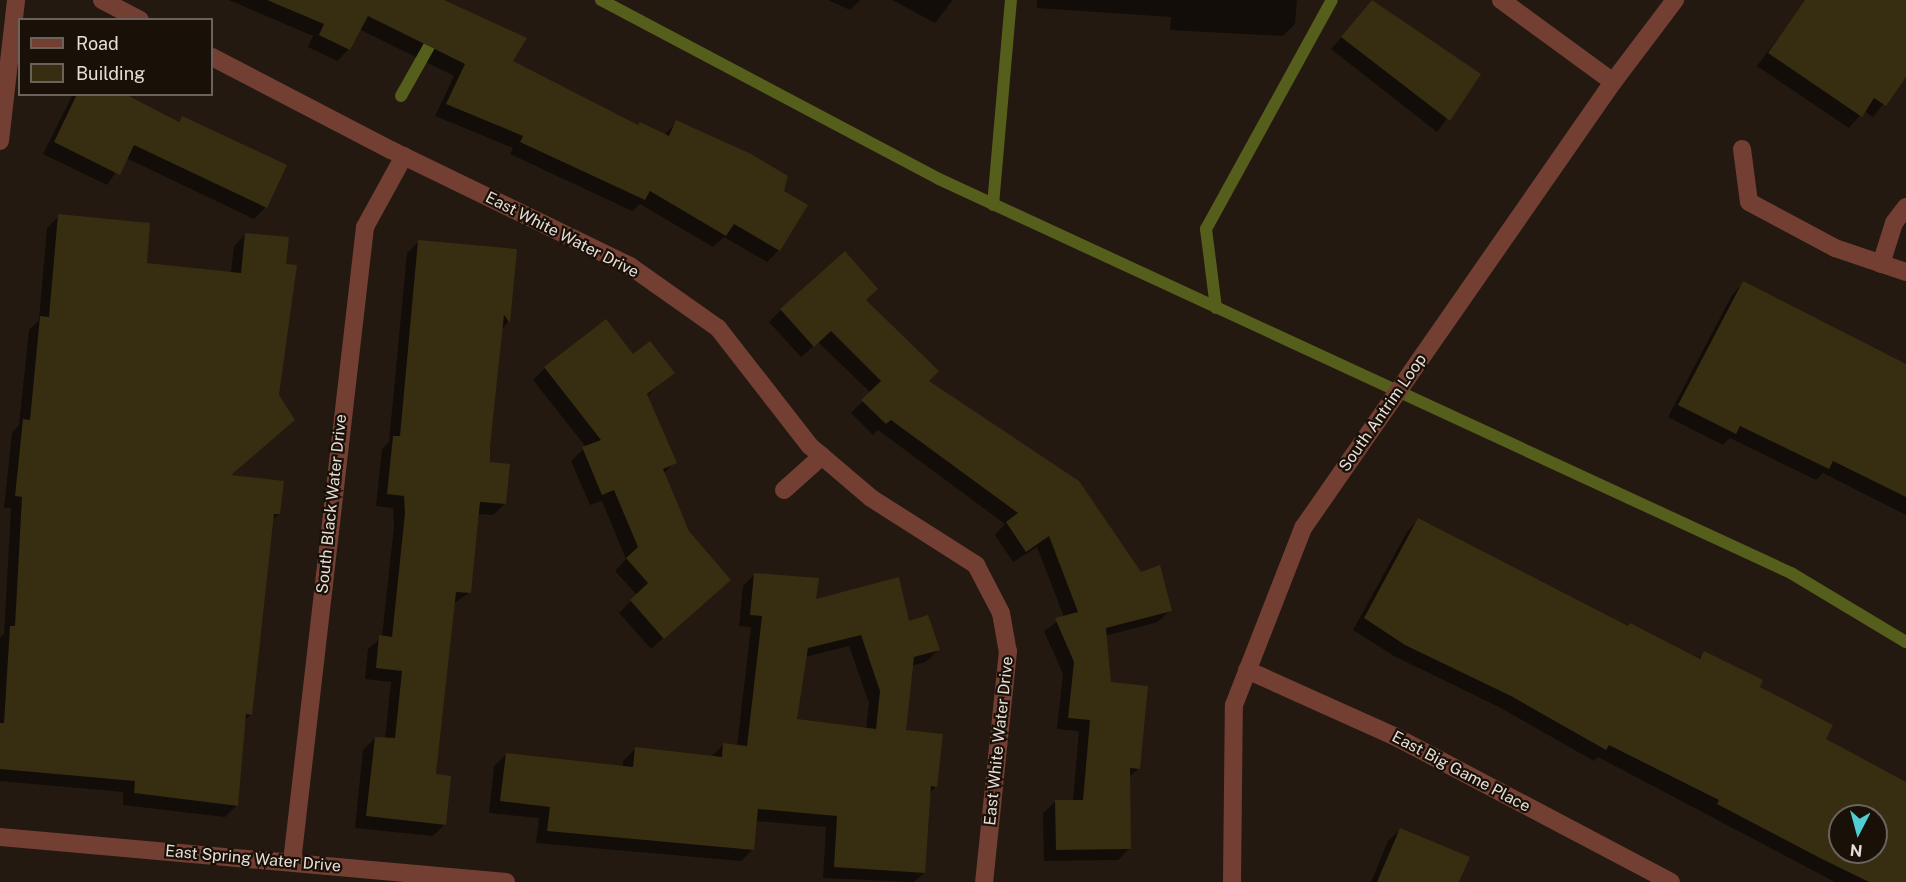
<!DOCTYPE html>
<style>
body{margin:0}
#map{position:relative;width:1906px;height:882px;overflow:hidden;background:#231910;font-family:"Public Sans",sans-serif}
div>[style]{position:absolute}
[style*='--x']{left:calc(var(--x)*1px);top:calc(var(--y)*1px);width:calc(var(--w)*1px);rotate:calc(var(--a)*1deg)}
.shadow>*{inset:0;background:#0007}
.stream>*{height:12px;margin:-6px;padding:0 6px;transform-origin:6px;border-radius:6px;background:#555e1b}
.building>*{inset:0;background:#372d11}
.minor>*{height:18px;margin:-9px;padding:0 9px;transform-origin:9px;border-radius:9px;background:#743f33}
span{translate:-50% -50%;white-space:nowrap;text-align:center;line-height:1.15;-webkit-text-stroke:4.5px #191007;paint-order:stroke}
.street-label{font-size:16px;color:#e6dfd9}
.legend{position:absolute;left:18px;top:18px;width:195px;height:78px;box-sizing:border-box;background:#191007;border:2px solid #6b635b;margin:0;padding:8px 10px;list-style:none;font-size:18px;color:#e6dfd9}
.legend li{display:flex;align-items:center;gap:12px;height:30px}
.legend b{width:30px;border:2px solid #6b635b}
.north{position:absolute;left:1828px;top:804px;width:60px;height:60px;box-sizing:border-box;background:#191007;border:2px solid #6b635b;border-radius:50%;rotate:186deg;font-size:16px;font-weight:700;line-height:24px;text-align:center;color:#e6dfd9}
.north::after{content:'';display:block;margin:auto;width:21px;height:27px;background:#51ccd2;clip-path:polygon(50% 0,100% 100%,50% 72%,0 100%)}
</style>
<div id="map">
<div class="shadow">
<div style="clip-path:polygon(229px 0,440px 0,511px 62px,637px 127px,664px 135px,677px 122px,782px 191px,779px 250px,767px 262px,724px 237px,713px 247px,640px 204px,632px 211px,510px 154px,513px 148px,435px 116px,454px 76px,359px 29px,349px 49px,337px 61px,308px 47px,313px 36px)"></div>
<div style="clip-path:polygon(828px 0,860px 0,850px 10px)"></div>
<div style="clip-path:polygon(892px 0,953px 0,935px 23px)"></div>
<div style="clip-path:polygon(1037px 0,1297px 0,1295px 24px,1283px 36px,1170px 30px,1171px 17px,1037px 8px)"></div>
<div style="clip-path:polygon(1906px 0,1906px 74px,1873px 117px,1864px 111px,1849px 128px,1757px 66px,1806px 1px)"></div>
<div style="clip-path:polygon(1373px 1px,1479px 74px,1437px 132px,1331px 49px)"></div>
<div style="clip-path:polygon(73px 94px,122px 94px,177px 123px,182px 117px,266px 207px,254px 219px,126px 158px,107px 185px,43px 154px)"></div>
<div style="clip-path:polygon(59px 216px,145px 264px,231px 273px,234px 246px,246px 234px,229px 477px,279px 514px,271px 521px,251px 714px,244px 721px,237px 805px,225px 817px,123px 805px,123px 792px,0 781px,0 638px,4px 634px,11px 508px,4px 508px,12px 433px,19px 425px,29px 330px,39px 320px,47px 228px)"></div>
<div style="clip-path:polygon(419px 241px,515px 250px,508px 322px,501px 330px,489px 446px,489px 464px,505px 504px,493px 515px,478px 514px,469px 593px,453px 604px,435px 776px,445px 824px,433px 836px,355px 828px,363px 750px,375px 738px,385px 739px,391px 682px,365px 679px,368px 649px,382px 637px,394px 526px,393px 508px,376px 506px,382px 449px,389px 442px,407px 253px)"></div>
<div style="clip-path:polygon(1743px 283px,1906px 366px,1906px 515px,1823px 473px,1816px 480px,1730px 438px,1723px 445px,1668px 417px,1732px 295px)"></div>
<div style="clip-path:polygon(865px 301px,926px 382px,1140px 574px,1170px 610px,1158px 622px,1105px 636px,1109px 684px,1139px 768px,1128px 778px,1130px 848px,1118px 860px,1044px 861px,1043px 813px,1055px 802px,1073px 801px,1079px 731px,1057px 729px,1063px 674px,1044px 631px,1064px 617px,1037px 547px,1013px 562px,995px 535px,1005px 524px,878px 430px,873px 435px,851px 413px,871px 393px,818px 342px,801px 357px,769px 322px,781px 310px)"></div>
<div style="clip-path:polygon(633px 356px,673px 372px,647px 396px,675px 462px,663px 474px,717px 591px,651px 649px,619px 613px,637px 595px,615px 571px,626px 559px,602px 501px,590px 505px,571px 461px,586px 447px,533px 380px,545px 368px)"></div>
<div style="clip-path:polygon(evenodd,1418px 520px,1628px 628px,1698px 659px,1705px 653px,1758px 687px,1824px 739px,1906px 784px,1906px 882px,1835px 882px,1598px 757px,1594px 761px,1499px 707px,1394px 656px,1353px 630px,1407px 532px,1418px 520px,1840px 816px,1876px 816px,1876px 852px,1840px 852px,1840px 816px)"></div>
<div style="clip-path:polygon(evenodd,755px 574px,814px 601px,908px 623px,938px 650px,926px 662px,911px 666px,904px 732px,936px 786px,930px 793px,924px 873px,914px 882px,823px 878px,826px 827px,756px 821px,753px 849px,741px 861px,536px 843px,539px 818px,489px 813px,494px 766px,506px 755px,623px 768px,623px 761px,635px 749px,711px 757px,723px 745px,737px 746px,751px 627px,739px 626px,743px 586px,755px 574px,849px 646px,869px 703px,866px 729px,795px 721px,805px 657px,849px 646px)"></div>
<div style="clip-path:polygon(1400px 830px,1458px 882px,1371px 882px,1388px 841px)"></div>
</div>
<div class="stream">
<div style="--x:601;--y:0;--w:382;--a:27.9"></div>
<div style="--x:939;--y:179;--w:939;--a:24.82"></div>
<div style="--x:1791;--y:573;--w:134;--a:31"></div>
<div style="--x:401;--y:96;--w:73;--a:-60.6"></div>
<div style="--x:993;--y:205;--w:206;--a:-85"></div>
<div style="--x:1216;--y:308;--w:80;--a:-97.2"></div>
<div style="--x:1206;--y:229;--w:261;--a:-61.2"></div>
</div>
<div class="building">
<div style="clip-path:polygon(267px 0,444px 0,527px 38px,513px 61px,638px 125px,640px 122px,669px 136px,676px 120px,751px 154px,788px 176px,784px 191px,808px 205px,780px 251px,734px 224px,726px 236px,650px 191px,645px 200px,520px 142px,523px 136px,446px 104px,465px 64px,368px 16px,350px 50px,319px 35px,324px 24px)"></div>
<div style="clip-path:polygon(1372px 0,1481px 74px,1450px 121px,1341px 37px)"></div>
<div style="clip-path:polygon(1805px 0,1906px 0,1906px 77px,1886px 106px,1874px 98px,1862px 117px,1768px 53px)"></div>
<div style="clip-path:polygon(77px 94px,125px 94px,179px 122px,182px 116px,287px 165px,267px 208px,134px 145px,120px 175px,54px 142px)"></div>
<div style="clip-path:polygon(58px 214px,150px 223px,147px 263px,241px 273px,245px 233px,289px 237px,286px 264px,297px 265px,279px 395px,295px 420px,231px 475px,284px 481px,280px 514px,274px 514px,252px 715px,246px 714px,238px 806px,134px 793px,135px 781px,0 769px,0 723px,4px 723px,10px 626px,15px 626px,22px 497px,15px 496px,23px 419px,30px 420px,40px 316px,49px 317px)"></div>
<div style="clip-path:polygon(418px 240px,517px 249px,510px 323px,504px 315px,490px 446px,490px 462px,510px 464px,506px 504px,480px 502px,471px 593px,456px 592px,436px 774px,451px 776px,446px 825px,366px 816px,375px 737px,395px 738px,402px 671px,376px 668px,379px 635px,392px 637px,405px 513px,404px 496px,387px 494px,393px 436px,400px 436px)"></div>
<div style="clip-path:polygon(845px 251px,878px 289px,866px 300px,939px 371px,929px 381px,1079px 481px,1141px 572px,1160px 565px,1172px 611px,1106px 628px,1111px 682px,1148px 686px,1140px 769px,1130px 768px,1131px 849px,1056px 850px,1055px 800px,1083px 800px,1090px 720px,1068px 718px,1074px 662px,1055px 618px,1078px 612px,1049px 536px,1026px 552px,1006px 522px,1018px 513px,891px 420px,886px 424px,861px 400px,881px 381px,831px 331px,814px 347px,780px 309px)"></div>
<div style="clip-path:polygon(1743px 281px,1906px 364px,1906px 497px,1833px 461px,1829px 469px,1740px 426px,1736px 434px,1678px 405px)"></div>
<div style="clip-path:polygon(606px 319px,633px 354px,650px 341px,675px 373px,647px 394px,677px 463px,663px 469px,689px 531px,731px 580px,664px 639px,630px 600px,648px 583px,626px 558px,638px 547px,614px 490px,602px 495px,582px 447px,601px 440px,544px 367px)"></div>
<div style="clip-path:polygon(evenodd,1418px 518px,1628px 626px,1630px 623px,1700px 659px,1704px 651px,1763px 680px,1760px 687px,1833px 725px,1826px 739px,1906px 782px,1906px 882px,1869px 882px,1820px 858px,1717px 804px,1719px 800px,1609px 745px,1606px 750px,1511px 696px,1405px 645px,1364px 618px,1418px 518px,1840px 816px,1876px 816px,1876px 852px,1840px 852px,1840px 816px)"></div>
<div style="clip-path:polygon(evenodd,754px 573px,819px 578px,816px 599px,899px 577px,909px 621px,928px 615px,940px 650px,914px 657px,906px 730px,943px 734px,937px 787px,931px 786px,925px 873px,834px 867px,837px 816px,758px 809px,754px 850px,547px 831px,550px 807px,500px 801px,506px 753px,633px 767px,635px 747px,722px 757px,723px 743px,747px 746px,762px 616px,750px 615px,754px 573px,861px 635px,880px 691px,876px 729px,797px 719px,808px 648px,861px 635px)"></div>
<div style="clip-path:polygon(1400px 828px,1470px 857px,1459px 882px,1377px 882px)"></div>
</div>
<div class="minor">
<div style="--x:102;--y:0;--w:43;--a:27.8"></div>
<div style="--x:1501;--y:0;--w:139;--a:36.2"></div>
<div style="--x:212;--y:57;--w:202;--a:27.5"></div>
<div style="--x:391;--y:150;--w:266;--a:25.9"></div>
<div style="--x:630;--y:266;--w:108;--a:35.2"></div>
<div style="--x:718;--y:328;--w:150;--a:52.1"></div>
<div style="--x:810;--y:446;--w:80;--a:40.4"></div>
<div style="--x:871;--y:498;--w:125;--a:32.5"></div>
<div style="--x:976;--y:565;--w:54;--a:62.5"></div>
<div style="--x:1001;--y:613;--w:39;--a:80"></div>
<div style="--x:1008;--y:651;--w:232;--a:95.9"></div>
<div style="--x:0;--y:141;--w:142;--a:-83.5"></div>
<div style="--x:1742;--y:149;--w:53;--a:82.5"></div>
<div style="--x:1749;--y:202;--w:98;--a:28.1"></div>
<div style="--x:1835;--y:248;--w:75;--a:18.7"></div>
<div style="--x:1881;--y:264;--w:43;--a:-72.4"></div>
<div style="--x:1894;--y:223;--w:20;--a:-53"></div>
<div style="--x:784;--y:490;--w:51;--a:-41.8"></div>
<div style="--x:1247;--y:670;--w:161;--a:24.2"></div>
<div style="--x:1394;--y:736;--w:313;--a:27.8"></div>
<div style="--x:0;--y:837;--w:508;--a:5.08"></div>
<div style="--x:292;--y:862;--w:639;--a:-83.44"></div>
<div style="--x:365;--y:227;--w:81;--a:-61.2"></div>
<div style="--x:1232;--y:882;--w:177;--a:-89.4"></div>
<div style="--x:1234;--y:705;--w:190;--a:-68.7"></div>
<div style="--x:1303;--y:528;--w:543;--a:-55.2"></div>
<div style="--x:1613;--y:82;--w:103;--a:-52.9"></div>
</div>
<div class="street-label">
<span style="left:562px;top:235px;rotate:27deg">East White Water Drive</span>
<span style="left:1383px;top:413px;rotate:-55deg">South Antrim Loop</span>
<span style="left:332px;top:504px;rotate:-84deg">South Black Water Drive</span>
<span style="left:999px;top:741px;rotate:-84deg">East White Water Drive</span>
<span style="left:1461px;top:772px;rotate:28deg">East Big Game Place</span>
<span style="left:253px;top:859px;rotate:5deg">East Spring Water Drive</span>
</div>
<ul class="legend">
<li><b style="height:8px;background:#743f33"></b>Road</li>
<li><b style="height:16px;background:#372d11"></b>Building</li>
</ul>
<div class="north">N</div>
</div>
